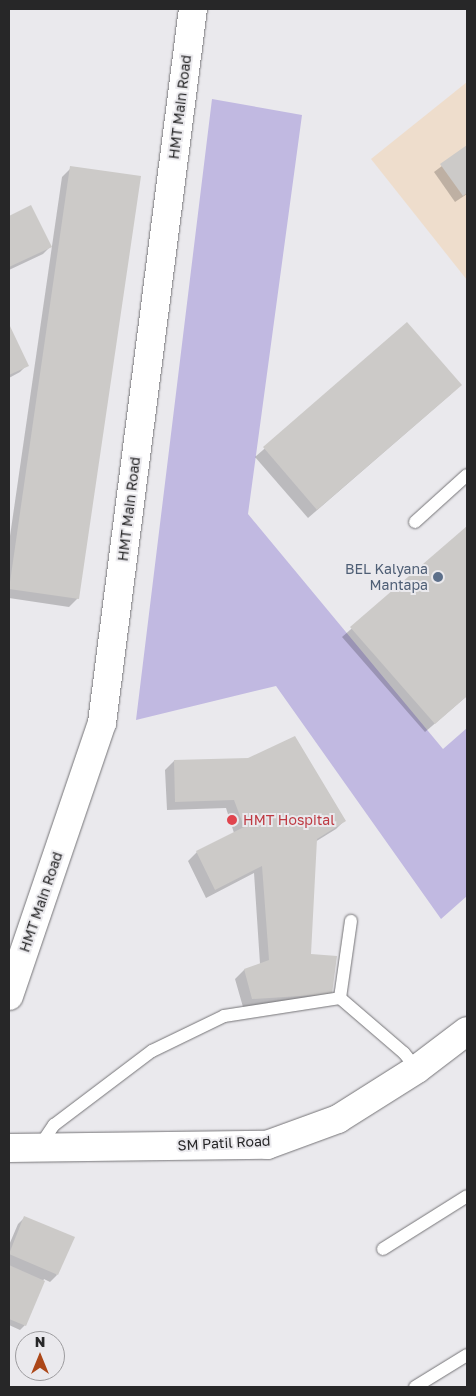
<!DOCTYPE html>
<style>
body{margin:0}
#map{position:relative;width:476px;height:1396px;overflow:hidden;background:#eae9ed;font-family:"Golos Text",sans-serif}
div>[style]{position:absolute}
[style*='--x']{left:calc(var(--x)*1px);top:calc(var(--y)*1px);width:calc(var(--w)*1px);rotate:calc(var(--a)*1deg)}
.commercial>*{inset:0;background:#edc}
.green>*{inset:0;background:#c1b9e1}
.shadow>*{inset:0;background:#0003}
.building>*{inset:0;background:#cccac8}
.roads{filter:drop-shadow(0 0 1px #757477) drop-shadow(0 0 1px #757477)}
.service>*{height:12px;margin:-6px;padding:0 6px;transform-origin:6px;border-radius:6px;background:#fff}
.tertiary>*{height:28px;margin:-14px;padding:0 14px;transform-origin:14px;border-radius:14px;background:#fff}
.dots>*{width:14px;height:14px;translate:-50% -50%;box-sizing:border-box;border:2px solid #eae9ed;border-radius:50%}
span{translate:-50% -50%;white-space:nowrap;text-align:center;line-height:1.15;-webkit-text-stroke:4px #eae9ed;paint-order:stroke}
.street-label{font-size:14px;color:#272728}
.service-label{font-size:14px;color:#4e5e75}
.right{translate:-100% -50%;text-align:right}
.health-label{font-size:14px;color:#be3a42}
.left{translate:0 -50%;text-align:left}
.frame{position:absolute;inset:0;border:10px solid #272728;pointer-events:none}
.north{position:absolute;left:15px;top:1331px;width:50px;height:50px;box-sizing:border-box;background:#eae9ed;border:1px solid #9c9b9e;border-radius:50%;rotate:0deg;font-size:14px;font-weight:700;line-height:20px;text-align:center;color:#272728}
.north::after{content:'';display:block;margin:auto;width:18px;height:22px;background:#ac4718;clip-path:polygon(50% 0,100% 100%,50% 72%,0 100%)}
</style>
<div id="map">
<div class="commercial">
<div style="clip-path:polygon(467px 82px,467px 280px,371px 159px)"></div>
</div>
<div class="green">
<div style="clip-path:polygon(212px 99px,302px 115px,248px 514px,443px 749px,467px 728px,467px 896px,441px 919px,276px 686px,136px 720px)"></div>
</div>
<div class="shadow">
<div style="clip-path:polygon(467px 147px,467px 194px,455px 202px,434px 172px)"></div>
<div style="clip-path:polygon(71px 168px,78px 598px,69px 607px,9px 598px,9px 543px,62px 177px)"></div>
<div style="clip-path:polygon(31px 207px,50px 247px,43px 254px,9px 270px,9px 217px)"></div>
<div style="clip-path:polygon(407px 324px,451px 394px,308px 518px,255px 457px)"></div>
<div style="clip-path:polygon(9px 327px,27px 365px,20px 372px,9px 378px)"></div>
<div style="clip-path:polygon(467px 528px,467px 696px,425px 732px,342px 637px)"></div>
<div style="clip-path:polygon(174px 761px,345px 820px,336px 829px,315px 842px,310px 955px,335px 958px,322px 1002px,243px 1007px,235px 979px,244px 970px,260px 964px,254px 873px,206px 898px,188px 861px,197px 852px,234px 833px,226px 808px,167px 810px,165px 770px)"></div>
<div style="clip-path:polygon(25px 1217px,57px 1275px,50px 1282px,44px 1279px,25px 1325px,20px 1330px,9px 1325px,9px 1245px,18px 1224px)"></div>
</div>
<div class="building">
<div style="clip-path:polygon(467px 145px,467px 193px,463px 196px,440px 164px)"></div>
<div style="clip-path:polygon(70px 166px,141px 176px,79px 599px,9px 589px)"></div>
<div style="clip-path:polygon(31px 205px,52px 247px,9px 267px,9px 216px)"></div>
<div style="clip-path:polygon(407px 322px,462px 385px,317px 510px,263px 447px)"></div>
<div style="clip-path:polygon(9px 324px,29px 366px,9px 375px)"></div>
<div style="clip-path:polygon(467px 526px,467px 696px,435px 724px,350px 627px)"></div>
<div style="clip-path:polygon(295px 736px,346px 821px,317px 839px,311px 954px,337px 956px,332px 994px,252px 999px,244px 969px,269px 960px,262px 866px,215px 890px,196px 851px,244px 827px,234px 800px,175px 802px,174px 760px,248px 758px)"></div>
<div style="clip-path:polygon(24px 1216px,75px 1237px,58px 1275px,9px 1254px)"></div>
<div style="clip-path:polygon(9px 1265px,45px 1281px,26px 1326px,9px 1319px)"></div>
</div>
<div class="roads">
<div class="service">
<div style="--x:415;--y:522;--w:70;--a:-42.1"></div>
<div style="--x:340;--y:998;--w:84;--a:40.7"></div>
<div style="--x:404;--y:1053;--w:21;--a:51"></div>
<div style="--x:39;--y:1147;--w:27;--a:-56"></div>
<div style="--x:54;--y:1125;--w:123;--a:-37.1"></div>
<div style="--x:152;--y:1051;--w:80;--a:-25.9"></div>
<div style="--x:224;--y:1016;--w:117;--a:-8.8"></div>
<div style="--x:340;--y:998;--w:78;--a:-81.9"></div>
<div style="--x:383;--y:1249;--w:99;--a:-32.2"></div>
<div style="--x:415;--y:1387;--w:61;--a:-31.6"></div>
</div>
<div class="tertiary">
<div style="--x:9;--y:996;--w:288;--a:-71.2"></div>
<div style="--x:102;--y:723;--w:720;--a:-82.74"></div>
<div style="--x:9;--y:1148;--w:258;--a:-0.7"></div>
<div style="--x:267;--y:1145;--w:76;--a:-20.1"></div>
<div style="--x:338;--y:1119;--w:93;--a:-32.3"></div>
<div style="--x:417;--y:1069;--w:63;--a:-37.2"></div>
</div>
</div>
<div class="dots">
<div style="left:438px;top:577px;background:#5c6f8a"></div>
<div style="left:232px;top:820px;background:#e0444e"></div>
</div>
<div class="street-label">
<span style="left:180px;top:107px;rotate:-83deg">HMT Main Road</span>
<span style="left:129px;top:509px;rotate:-83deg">HMT Main Road</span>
<span style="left:41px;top:902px;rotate:-71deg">HMT Main Road</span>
<span style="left:224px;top:1143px;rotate:-3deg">SM Patil Road</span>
</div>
<div class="service-label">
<span class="right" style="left:428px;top:577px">BEL Kalyana<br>Mantapa</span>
</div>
<div class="health-label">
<span class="left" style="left:243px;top:820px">HMT Hospital</span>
</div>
<div class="frame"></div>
<div class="north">N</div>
</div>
